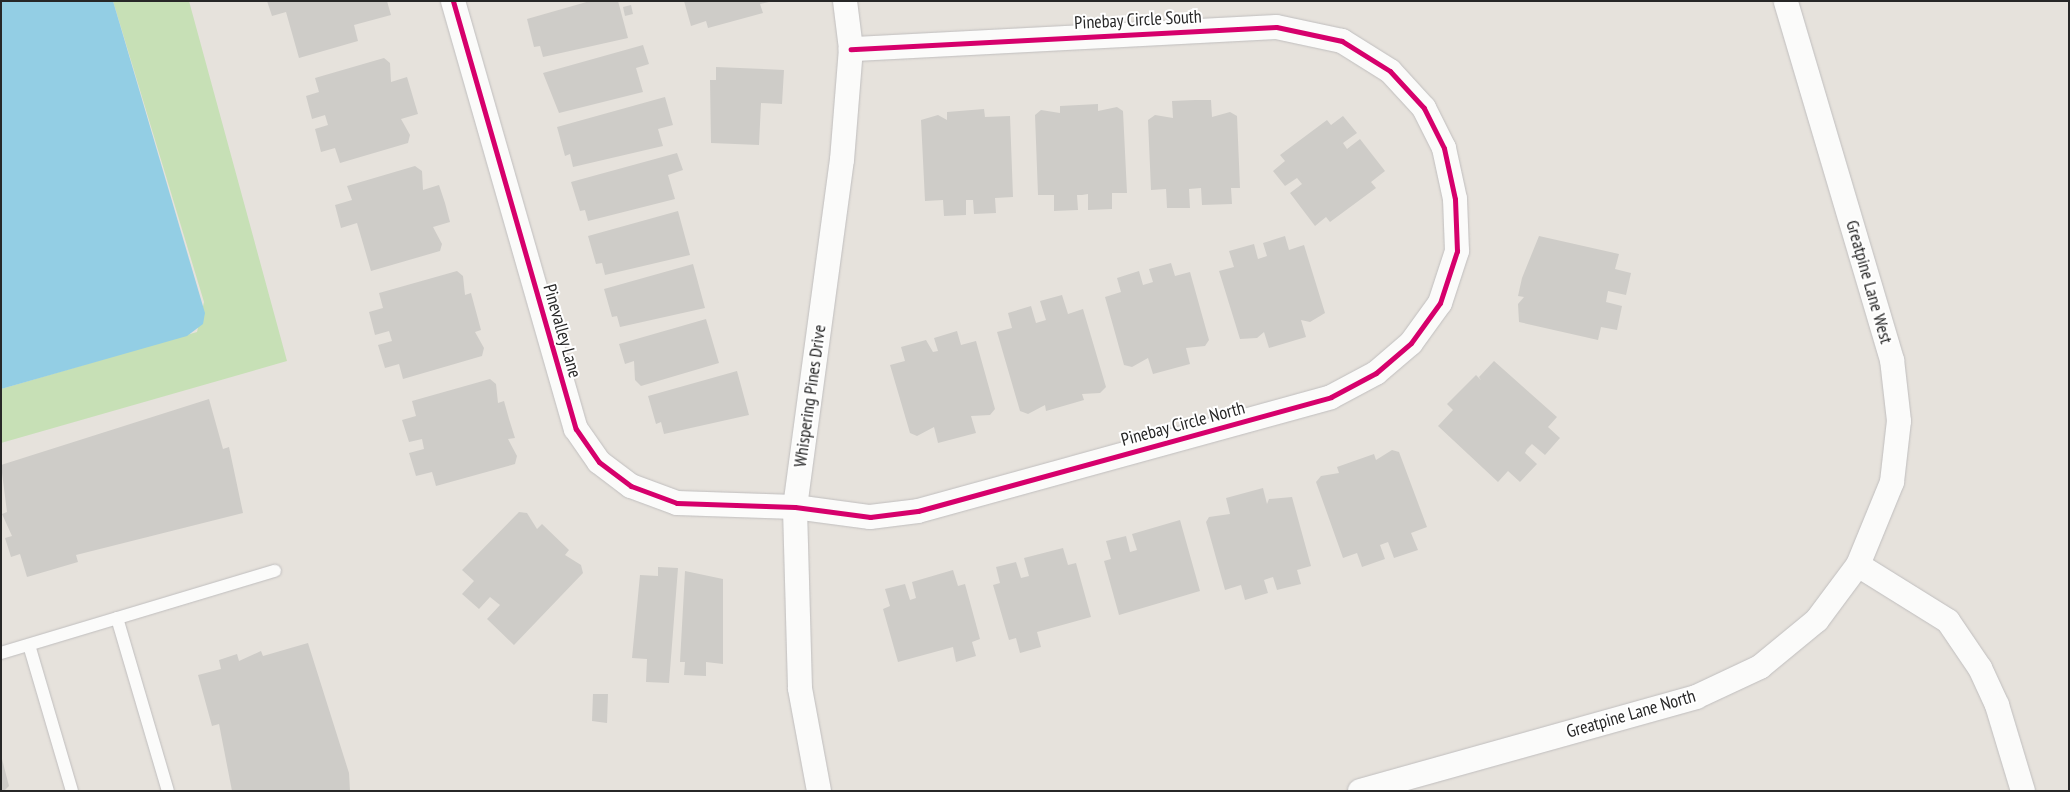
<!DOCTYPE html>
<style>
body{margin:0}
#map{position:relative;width:2070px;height:792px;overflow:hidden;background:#e6e2dc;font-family:"PT Sans Narrow",sans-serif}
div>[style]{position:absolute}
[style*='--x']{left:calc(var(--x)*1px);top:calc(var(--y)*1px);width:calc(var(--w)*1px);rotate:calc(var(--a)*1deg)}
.green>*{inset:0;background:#c7e0b6}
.water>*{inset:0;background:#93cee4}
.building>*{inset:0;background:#ceccc8}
.roads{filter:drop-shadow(0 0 1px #c0bebe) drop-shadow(0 0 1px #c0bebe)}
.service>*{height:12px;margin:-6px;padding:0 6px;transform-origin:6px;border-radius:6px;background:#fbfbfa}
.minor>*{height:24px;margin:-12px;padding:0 12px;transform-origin:12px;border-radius:12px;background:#fbfbfa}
.cycleway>*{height:5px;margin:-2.5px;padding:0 2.5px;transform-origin:2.5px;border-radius:2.5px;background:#d6006c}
span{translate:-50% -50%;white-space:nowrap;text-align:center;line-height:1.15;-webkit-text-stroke:4px #fff;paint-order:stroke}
.street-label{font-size:18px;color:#272727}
.frame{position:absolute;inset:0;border:2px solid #272727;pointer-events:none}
</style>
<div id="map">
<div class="green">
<div style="clip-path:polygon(113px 1px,189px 1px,287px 361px,1px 443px,1px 389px,197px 332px,204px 302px)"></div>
</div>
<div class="water">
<div style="clip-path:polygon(1px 1px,113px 1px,205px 313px,203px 324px,187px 336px,1px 389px)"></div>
</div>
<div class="building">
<div style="clip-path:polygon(267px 1px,387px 1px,391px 15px,354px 25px,358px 41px,299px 58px,286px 12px,272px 16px)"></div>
<div style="clip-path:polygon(590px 1px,618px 1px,628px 38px,543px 57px,540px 46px,534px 47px,527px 19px)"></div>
<div style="clip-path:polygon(684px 1px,769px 1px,769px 2px,760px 4px,763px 13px,708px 28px,706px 21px,691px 26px)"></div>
<div style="clip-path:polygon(631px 5px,633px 14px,625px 16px,623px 7px)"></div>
<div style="clip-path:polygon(643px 45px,649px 64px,636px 68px,643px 92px,559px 113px,543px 73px)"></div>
<div style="clip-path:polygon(384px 58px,390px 63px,391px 82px,407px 77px,418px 114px,401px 119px,410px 135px,408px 143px,340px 163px,335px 148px,321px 152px,315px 129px,328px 125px,325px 115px,312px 119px,306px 96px,319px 92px,315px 78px)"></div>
<div style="clip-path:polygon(716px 67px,784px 70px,782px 104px,761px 103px,759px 145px,711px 143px,710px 80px,716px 80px)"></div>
<div style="clip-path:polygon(665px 97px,673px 125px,658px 129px,663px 146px,573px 167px,570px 154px,565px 156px,557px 127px)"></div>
<div style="clip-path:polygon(1195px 100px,1211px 100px,1212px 117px,1230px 112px,1237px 116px,1240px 188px,1231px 188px,1232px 204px,1202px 205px,1201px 188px,1189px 189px,1190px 208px,1167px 208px,1166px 189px,1151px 190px,1148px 120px,1155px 115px,1173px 118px,1172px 101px)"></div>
<div style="clip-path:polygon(1098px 104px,1098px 111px,1117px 107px,1123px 111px,1127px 193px,1112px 193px,1112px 209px,1088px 210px,1088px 194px,1082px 195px,1077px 195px,1078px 210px,1054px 211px,1054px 195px,1038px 195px,1035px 115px,1041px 110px,1060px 113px,1060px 106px)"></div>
<div style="clip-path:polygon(984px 109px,985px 117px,1010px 116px,1013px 197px,995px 198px,996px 213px,974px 214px,973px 200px,966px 200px,966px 215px,944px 216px,943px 200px,925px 201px,921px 120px,938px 115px,947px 120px,947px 112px)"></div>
<div style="clip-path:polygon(1343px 116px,1357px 133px,1343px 143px,1347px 149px,1360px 139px,1385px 171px,1371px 182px,1376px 188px,1330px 222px,1326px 217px,1315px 226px,1290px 193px,1302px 184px,1297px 178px,1285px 186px,1273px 171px,1285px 161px,1280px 155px,1327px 120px,1331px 125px)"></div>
<div style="clip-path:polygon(677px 153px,683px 170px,668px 175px,675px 199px,588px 221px,585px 210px,580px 211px,571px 182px)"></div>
<div style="clip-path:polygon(415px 166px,422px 171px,423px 190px,439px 185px,445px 203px,450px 222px,433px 227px,442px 244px,440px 251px,371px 271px,357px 223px,341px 228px,335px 205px,352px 200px,347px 186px)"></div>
<div style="clip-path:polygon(678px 211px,690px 255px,605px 275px,602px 263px,596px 264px,588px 236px)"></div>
<div style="clip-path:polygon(1285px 236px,1289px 250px,1304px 245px,1325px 313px,1310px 322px,1301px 320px,1306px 337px,1269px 348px,1264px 332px,1257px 338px,1240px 339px,1219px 271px,1234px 267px,1229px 251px,1254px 244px,1258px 259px,1267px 256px,1263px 243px)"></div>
<div style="clip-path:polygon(1539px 236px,1619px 254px,1615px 269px,1631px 273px,1626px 295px,1608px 291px,1606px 302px,1622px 306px,1617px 330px,1601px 327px,1598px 340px,1519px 322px,1518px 304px,1524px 297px,1518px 296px,1522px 278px)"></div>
<div style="clip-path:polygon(1171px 263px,1175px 276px,1190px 272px,1209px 340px,1205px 346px,1186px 348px,1190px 364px,1153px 374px,1148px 358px,1132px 367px,1124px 365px,1105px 297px,1121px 292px,1117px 278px,1139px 271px,1143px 285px,1153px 282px,1149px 269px)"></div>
<div style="clip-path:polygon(693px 264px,705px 308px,620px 327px,617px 316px,612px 317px,604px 289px)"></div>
<div style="clip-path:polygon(457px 271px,463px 276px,465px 295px,471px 293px,481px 330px,475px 332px,484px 348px,482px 356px,403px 379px,399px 364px,385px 368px,378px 345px,392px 341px,389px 331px,375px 335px,369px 312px,383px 308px,379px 293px)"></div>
<div style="clip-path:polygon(1062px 295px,1068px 314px,1083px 309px,1106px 387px,1100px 393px,1082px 394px,1084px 400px,1046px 411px,1045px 405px,1028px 414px,1020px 411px,997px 332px,1012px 328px,1008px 313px,1031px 306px,1036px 323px,1046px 320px,1040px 301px)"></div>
<div style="clip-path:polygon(706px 319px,719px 363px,641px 386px,635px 380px,634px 361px,625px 364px,619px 344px)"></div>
<div style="clip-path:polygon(957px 331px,961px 345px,976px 341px,995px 409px,990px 415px,971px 416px,976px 433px,938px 443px,934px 427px,917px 436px,910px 433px,890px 365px,905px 361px,901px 347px,926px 340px,933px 352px,938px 351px,934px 338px)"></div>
<div style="clip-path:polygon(1494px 361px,1557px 417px,1548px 427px,1560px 438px,1545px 455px,1532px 444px,1527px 449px,1525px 453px,1537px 464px,1520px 482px,1508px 471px,1498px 482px,1438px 426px,1453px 410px,1447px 404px,1476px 375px,1481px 380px,1479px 377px)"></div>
<div style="clip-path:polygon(737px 371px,749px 415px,664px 434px,661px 422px,656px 424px,648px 396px)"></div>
<div style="clip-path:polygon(490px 379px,496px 384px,498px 403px,504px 401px,509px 419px,515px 438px,508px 439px,517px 456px,515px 464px,436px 486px,432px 472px,416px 476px,409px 453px,424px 449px,422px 439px,409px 442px,402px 420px,416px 416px,412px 401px)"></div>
<div style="clip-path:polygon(209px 399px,223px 449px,229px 447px,243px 513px,76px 555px,78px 562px,27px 577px,20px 554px,11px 557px,5px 538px,12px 536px,2px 514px,7px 512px,1px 465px)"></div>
<div style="clip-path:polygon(1392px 450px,1399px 452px,1427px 527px,1411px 533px,1418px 550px,1394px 558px,1388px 542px,1380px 545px,1385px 559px,1362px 567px,1357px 553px,1343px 558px,1316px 482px,1321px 476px,1339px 473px,1337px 467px,1374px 454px,1376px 460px)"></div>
<div style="clip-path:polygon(1263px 488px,1267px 504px,1269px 499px,1292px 497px,1311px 566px,1297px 570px,1301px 584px,1277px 590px,1273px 577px,1264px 580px,1268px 593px,1245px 600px,1241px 585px,1225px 590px,1206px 522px,1209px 517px,1230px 514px,1226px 498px)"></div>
<div style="clip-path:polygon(519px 512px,527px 513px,537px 529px,542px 524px,569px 550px,565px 555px,581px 565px,583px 573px,514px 645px,487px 619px,500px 605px,490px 597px,479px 609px,462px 594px,474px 581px,462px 570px)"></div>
<div style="clip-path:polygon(1180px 520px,1200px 591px,1119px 615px,1104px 561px,1111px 559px,1106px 541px,1126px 536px,1130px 552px,1137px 550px,1132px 534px)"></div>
<div style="clip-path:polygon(1063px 548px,1068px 565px,1076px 563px,1091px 617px,1037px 632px,1041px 647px,1020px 653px,1016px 638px,1009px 640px,993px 585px,1000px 583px,996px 567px,1016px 562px,1021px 578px,1029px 576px,1024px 558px)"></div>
<div style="clip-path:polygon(658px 567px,678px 568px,669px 683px,646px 682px,647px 659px,632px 658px,640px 575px,658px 576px)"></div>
<div style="clip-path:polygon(953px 570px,958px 586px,965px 584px,980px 639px,972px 642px,976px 656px,956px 662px,953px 647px,898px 662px,883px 609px,890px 606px,885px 589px,905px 584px,910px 600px,916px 598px,912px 582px)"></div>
<div style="clip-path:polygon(685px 571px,723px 579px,723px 664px,706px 662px,706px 676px,684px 675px,685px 662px,680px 662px)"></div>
<div style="clip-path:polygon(308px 643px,349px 773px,350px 791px,232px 791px,219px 724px,212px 726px,198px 675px,221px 669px,219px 660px,237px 654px,239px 661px,261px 651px,263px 656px)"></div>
<div style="clip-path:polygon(593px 694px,608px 694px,607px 723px,592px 721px)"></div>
<div style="clip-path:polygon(2px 759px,9px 786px,4px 791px,1px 791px)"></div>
</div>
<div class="roads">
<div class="service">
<div style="--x:117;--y:618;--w:180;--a:73.6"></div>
<div style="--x:29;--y:645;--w:152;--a:73.6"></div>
<div style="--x:1;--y:653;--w:286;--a:-16.7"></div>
</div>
<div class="minor">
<div style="--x:453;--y:1;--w:445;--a:74"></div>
<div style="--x:576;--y:429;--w:40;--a:55.1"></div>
<div style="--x:599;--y:462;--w:40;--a:37"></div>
<div style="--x:631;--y:486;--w:49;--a:20.3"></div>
<div style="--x:677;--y:503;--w:118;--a:1.9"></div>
<div style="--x:795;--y:507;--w:76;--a:7.6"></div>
<div style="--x:870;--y:517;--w:48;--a:-7.1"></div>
<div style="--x:918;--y:511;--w:428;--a:-15.4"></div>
<div style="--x:1331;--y:397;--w:51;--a:-28.1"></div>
<div style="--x:1376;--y:373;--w:46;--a:-40.6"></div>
<div style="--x:1411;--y:343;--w:49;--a:-54.1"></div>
<div style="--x:1440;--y:303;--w:55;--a:-71.9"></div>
<div style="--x:1457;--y:251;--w:52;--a:-92.2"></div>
<div style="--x:1455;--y:199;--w:52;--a:-102.2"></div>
<div style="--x:1444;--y:148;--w:45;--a:-116.6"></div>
<div style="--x:1424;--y:108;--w:50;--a:-132.6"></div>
<div style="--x:1390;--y:71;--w:57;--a:-148"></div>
<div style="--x:1342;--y:41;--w:67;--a:-168"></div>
<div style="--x:1276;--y:27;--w:426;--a:177"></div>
<div style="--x:1858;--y:565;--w:106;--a:31.9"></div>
<div style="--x:1948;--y:621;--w:57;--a:55.8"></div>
<div style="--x:1980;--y:668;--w:41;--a:65.3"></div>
<div style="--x:1997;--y:705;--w:90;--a:73.2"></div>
<div style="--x:819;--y:791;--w:105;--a:-100.5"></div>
<div style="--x:800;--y:688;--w:181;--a:-91.6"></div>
<div style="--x:795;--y:507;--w:350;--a:-82.3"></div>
<div style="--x:842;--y:160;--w:111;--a:-85.4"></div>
<div style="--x:851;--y:49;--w:48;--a:-97.1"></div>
<div style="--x:1360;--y:791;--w:349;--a:-15.6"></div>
<div style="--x:1696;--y:697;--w:71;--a:-25.1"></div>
<div style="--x:1760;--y:667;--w:74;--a:-39.5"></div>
<div style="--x:1817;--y:620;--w:69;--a:-53.3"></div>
<div style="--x:1858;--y:565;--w:90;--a:-67.7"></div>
<div style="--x:1892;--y:482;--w:61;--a:-83.5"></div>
<div style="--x:1899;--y:421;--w:61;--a:-96.5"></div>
<div style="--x:1892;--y:360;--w:374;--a:-106.5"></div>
</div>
</div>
<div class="cycleway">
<div style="--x:453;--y:1;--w:445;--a:74"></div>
<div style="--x:576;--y:429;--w:40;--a:55.1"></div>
<div style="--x:599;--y:462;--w:40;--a:37"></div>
<div style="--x:631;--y:486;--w:49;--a:20.3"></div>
<div style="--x:677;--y:503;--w:118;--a:1.9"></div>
<div style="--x:795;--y:507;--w:76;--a:7.6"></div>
<div style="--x:870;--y:517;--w:48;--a:-7.1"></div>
<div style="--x:918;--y:511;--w:428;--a:-15.4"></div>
<div style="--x:1331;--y:397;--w:51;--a:-28.1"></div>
<div style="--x:1376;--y:373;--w:46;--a:-40.6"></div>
<div style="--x:1411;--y:343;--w:49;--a:-54.1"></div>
<div style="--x:1440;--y:303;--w:55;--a:-71.9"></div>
<div style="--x:1457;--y:251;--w:52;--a:-92.2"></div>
<div style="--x:1455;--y:199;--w:52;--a:-102.2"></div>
<div style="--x:1444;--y:148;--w:45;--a:-116.6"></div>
<div style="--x:1424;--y:108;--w:50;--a:-132.6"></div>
<div style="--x:1390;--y:71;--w:57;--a:-148"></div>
<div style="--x:1342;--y:41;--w:67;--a:-168"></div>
<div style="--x:1276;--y:27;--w:426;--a:177"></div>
</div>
<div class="street-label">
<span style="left:1138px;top:20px;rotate:-3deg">Pinebay Circle South</span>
<span style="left:1869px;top:282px;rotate:74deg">Greatpine Lane West</span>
<span style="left:562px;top:331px;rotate:74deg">Pinevalley Lane</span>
<span style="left:810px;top:396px;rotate:-82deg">Whispering Pines Drive</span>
<span style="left:1183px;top:424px;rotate:-15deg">Pinebay Circle North</span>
<span style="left:1631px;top:714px;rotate:-16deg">Greatpine Lane North</span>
</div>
<div class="frame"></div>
</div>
